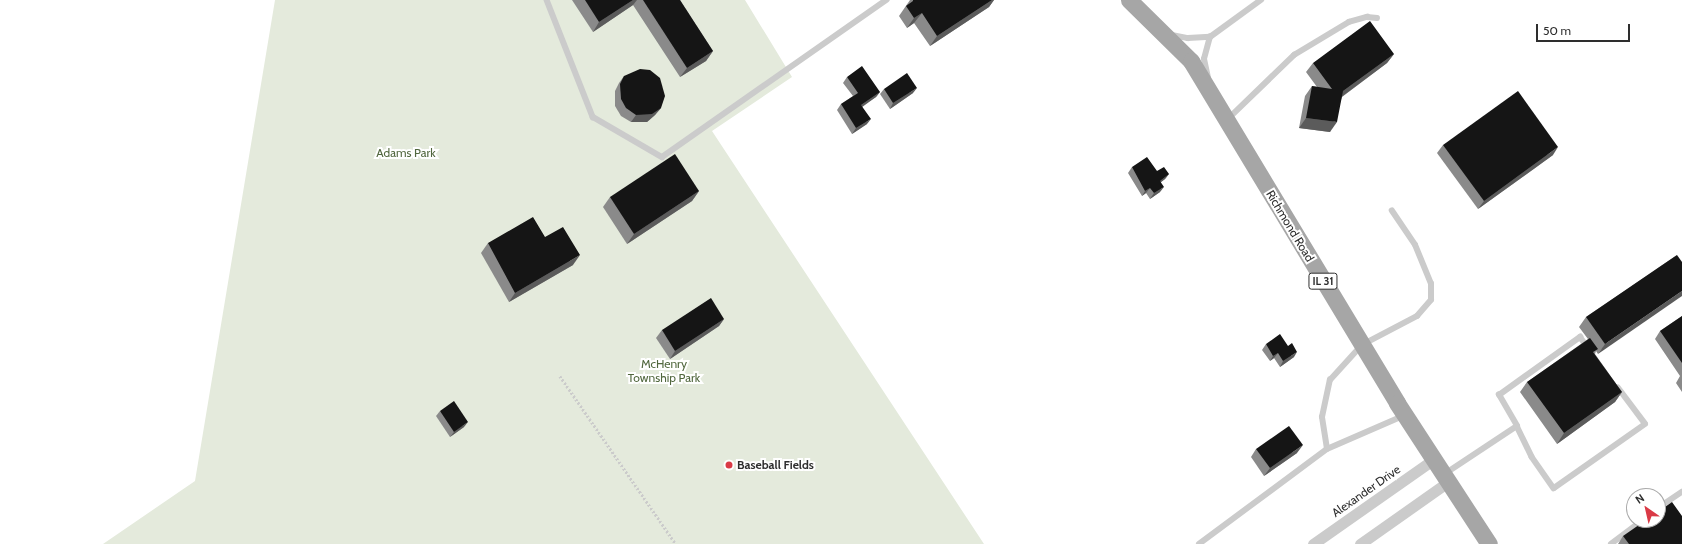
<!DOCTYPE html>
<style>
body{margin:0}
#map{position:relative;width:1682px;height:544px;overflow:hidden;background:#fff;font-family:Cabin,sans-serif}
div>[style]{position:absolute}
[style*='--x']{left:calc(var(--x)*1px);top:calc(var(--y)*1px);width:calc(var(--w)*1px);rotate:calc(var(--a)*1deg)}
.green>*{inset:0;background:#e4eadc}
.path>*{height:2.5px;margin-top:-1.25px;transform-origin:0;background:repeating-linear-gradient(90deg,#cbcbcb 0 2px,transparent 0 4px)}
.lane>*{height:5.5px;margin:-2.75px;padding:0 2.75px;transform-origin:2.75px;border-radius:2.75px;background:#cbcbcb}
.street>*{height:11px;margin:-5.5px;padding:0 5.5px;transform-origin:5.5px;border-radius:5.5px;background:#cbcbcb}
.primary>*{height:17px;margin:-8.5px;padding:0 8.5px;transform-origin:8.5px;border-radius:8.5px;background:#a6a6a6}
.wall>*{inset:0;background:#8a8a8a}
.shaded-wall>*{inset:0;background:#5b5b5b}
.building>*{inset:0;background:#151515}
.dots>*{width:11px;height:11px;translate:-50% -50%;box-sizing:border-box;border:2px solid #fff;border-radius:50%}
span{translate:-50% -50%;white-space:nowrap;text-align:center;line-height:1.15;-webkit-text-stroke:4px #fff;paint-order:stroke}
.shield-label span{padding:1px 3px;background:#fff;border:1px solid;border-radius:3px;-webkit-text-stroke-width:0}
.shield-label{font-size:11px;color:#2e2e2e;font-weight:700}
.park-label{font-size:12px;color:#51673e}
.street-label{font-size:12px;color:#2e2e2e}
.poi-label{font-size:12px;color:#2e2e2e;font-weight:700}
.left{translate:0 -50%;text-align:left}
.north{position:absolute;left:1626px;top:488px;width:40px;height:40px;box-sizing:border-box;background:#fff;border:1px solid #ababab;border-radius:50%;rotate:326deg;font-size:11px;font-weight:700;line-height:16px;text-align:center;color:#2e2e2e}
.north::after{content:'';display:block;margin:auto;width:14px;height:18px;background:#da3a46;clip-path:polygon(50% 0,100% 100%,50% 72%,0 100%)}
.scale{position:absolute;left:1536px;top:24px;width:94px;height:18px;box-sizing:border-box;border:2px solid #2e2e2e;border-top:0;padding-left:5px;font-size:12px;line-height:14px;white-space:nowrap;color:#2e2e2e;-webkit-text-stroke:3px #fff;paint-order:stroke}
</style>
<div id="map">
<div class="green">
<div style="clip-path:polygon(275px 0,745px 0,792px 77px,712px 131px,984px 544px,103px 544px,195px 481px)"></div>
</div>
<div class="path">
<div style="--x:560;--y:376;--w:204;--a:55.4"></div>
</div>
<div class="lane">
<div style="--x:547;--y:0;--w:126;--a:68.5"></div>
<div style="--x:593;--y:117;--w:80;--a:30.1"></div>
<div style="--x:662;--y:157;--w:274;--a:-35"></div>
<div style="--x:1172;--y:35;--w:16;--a:11"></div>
<div style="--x:1188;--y:38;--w:22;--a:-3"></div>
<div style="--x:1210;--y:37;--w:63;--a:-36"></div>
<div style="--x:1208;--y:78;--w:19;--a:-102"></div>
<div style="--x:1204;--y:59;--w:23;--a:-75"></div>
<div style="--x:1228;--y:119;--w:92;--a:-44.1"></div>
<div style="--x:1294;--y:55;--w:64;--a:-31"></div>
<div style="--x:1349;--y:22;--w:19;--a:-16"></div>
<div style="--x:1367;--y:17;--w:10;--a:6"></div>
<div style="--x:1517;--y:426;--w:36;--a:-120"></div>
<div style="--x:1499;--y:395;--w:100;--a:-35.6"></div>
<div style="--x:1580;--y:337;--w:13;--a:51"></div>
<div style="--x:1327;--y:449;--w:32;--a:-99"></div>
<div style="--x:1322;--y:417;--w:38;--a:-78"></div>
<div style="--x:1330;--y:380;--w:47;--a:-47.6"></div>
<div style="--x:1362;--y:345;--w:62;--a:-27.8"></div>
<div style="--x:1417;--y:316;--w:21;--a:-49"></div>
<div style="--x:1431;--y:300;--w:16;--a:-90"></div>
<div style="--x:1431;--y:284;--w:42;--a:-112.3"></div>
<div style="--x:1415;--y:245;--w:41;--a:-124.1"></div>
<div style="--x:1446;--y:473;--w:85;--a:-33.5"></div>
<div style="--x:1517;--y:426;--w:34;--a:64"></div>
<div style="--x:1532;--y:457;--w:38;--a:55"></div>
<div style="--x:1554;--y:488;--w:111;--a:-35.1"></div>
<div style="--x:1645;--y:424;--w:45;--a:-126.9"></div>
<div style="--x:1658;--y:508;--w:29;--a:-34"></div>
<div style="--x:1199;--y:544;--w:159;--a:-36.6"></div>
<div style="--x:1327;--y:449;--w:83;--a:-23.5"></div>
<div style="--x:1611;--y:544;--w:40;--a:-37"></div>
</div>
<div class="street">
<div style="--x:1313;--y:544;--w:148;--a:-35.1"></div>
<div style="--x:1360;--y:544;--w:108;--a:-35.2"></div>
</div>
<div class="primary">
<div style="--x:1129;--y:0;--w:87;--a:44.5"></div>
<div style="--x:1191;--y:61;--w:399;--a:58.9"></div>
<div style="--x:1397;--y:403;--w:168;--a:56.9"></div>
</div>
<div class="wall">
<div style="clip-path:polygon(572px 0,680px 0,713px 51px,706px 61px,680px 77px,633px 5px,593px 32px)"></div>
<div style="clip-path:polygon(910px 0,994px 0,989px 7px,930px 46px,914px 23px,907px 28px,899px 16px)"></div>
<div style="clip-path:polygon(1394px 54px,1387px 63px,1342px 97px,1330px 132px,1299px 128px,1305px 96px,1312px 86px,1317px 87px,1306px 72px,1313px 63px)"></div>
<div style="clip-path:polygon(624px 76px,661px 108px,655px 115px,647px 122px,631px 122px,621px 116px,615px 106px,615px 91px,619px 83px)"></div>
<div style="clip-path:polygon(847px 77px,880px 92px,876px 97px,862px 106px,867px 124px,852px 134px,837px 110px,841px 104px,853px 96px,843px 83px)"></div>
<div style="clip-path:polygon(884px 89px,913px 93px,890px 109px,880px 94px)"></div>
<div style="clip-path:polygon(1443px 145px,1553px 155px,1478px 209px,1437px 153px)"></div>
<div style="clip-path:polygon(1132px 167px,1157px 171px,1169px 174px,1165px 179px,1161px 182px,1160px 192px,1150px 199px,1146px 193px,1142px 196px,1128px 173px)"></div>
<div style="clip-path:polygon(699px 191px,692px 201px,627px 244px,603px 207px,610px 197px)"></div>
<div style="clip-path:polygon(545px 237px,573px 265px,509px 302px,481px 253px,488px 243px)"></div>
<div style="clip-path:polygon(1677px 255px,1598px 354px,1596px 351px,1595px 354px,1622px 392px,1615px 402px,1557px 444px,1520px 392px,1527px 382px,1588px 339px,1579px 327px,1586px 317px)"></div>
<div style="clip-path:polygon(1682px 316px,1682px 392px,1676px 383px,1680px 376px,1655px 339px,1660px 331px)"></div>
<div style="clip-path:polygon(724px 319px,719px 326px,670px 359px,656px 338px,662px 330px)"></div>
<div style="clip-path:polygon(1266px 344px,1294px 357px,1280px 367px,1274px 358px,1270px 361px,1262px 350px)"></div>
<div style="clip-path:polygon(440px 411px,464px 427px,450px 437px,436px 416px)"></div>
<div style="clip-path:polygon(1256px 449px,1297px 453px,1264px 476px,1251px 457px)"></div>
<div style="clip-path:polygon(1623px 536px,1682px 544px,1618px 544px)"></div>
</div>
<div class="shaded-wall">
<div style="clip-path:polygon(633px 0,637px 0,633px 5px,593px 32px,599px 22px)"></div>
<div style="clip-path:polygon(992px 0,994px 0,989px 7px,930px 46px,937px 36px)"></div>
<div style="clip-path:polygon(922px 13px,914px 23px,907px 28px,914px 18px)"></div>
<div style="clip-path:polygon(713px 51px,706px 61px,680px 77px,687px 68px)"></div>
<div style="clip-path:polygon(1394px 54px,1387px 63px,1336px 101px,1343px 91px)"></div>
<div style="clip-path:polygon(917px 88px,913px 93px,890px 109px,893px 103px)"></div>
<div style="clip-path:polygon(880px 92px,876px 97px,858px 110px,861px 105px)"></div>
<div style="clip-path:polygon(661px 108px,655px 115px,647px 122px,631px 122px,636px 115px)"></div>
<div style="clip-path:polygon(1306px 118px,1337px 122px,1330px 132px,1299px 128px)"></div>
<div style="clip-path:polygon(871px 119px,867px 124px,852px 134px,856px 128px)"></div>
<div style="clip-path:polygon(1558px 147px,1553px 155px,1478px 209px,1484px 201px)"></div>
<div style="clip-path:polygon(1169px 174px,1165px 179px,1156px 186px,1160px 181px)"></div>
<div style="clip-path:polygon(1164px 187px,1160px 192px,1150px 199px,1154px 193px)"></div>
<div style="clip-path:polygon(1150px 188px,1146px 193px,1142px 196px,1145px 191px)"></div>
<div style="clip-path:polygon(699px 191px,692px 201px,627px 244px,634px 234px)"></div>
<div style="clip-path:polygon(580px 255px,573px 265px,509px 302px,515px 293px)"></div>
<div style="clip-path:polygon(1682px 291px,1682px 296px,1598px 354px,1605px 344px)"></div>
<div style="clip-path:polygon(724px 319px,719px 326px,670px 359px,675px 351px)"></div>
<div style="clip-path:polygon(1297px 352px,1294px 357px,1280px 367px,1283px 361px)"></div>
<div style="clip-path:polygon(1278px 353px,1274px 358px,1270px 361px,1273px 356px)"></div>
<div style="clip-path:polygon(1622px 392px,1615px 402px,1557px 444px,1564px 433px)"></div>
<div style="clip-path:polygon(468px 422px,464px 427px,450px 437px,454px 432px)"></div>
<div style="clip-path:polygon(1303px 445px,1297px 453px,1264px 476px,1270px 468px)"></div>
</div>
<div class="building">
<div style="clip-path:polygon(585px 0,633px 0,599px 22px)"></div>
<div style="clip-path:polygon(643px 0,680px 0,713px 51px,687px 68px)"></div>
<div style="clip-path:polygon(913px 0,992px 0,937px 36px,922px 13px,914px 18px,906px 6px,913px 1px)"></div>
<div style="clip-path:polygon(1370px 21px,1394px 54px,1343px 91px,1337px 122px,1306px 118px,1312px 86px,1332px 89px,1313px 63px)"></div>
<div style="clip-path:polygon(862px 66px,880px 92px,861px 105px,871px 119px,856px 128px,841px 104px,858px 93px,847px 77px)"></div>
<div style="clip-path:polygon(640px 69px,650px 70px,660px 78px,665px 96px,661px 108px,652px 114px,636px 115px,626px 108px,621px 99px,620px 84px,624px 76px)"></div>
<div style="clip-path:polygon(907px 73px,917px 88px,893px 103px,884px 89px)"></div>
<div style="clip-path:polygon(1518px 91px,1558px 147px,1484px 201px,1443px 145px)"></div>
<div style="clip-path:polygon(675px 154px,699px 191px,634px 234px,610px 197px)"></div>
<div style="clip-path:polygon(1147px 157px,1157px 171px,1164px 167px,1169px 174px,1160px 181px,1164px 187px,1154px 193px,1150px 188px,1145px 191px,1132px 167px)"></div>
<div style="clip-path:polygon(533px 217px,545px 237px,563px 227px,580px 255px,515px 293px,488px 243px)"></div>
<div style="clip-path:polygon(1677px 255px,1682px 262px,1682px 291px,1605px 344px,1586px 317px)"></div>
<div style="clip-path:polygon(711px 298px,724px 319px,675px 351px,662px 330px)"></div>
<div style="clip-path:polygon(1682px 316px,1682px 363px,1660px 331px)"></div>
<div style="clip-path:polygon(1280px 334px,1288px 346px,1292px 343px,1297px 352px,1283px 361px,1278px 353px,1273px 356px,1266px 344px)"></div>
<div style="clip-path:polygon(1590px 338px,1598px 349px,1593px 352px,1622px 392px,1564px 433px,1527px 382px)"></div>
<div style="clip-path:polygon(454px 401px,468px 422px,454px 432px,440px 411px)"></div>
<div style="clip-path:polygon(1289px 426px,1303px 445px,1270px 468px,1256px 449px)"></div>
<div style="clip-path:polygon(1672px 502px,1682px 516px,1682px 544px,1629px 544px,1623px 536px,1646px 520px,1658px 520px,1658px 512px)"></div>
</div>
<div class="dots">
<div style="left:729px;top:465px;background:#da3a46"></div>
</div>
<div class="shield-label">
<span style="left:1323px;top:281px">IL 31</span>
</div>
<div class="park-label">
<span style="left:406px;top:153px">Adams Park</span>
<span style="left:664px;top:371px">McHenry<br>Township Park</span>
</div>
<div class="street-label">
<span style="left:1290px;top:226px;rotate:59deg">Richmond Road</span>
<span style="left:1366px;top:491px;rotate:-35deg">Alexander Drive</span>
</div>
<div class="poi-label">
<span class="left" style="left:737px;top:465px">Baseball Fields</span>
</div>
<div class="north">N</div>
<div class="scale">50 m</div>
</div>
